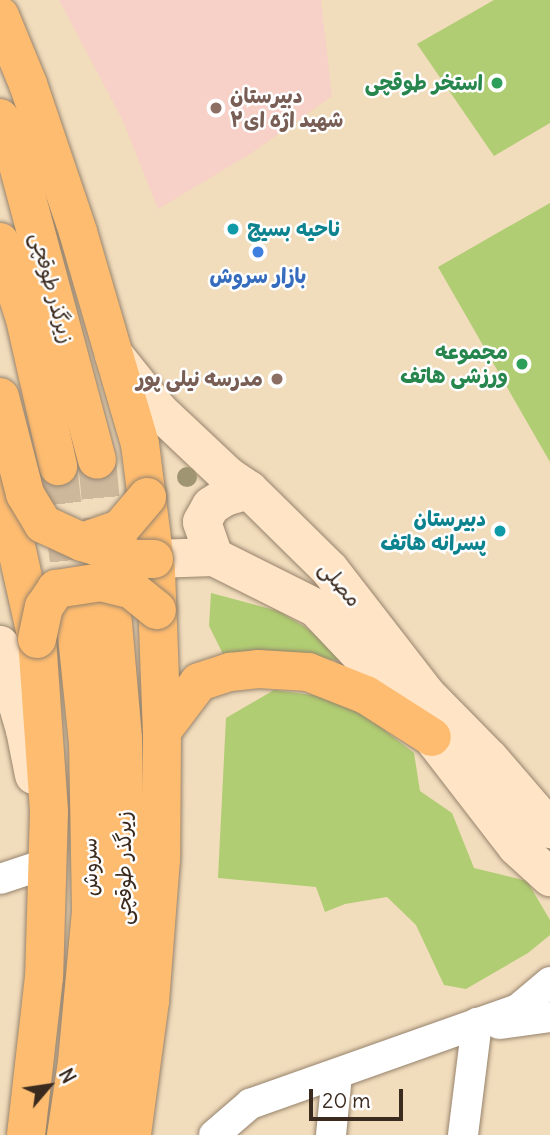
<!DOCTYPE html>
<meta charset="utf-8">
<style>
body{margin:0}
#map{position:relative;width:550px;height:1135px;overflow:hidden;background:#f1dcbc;font-family:Delius,"Playpen Sans Arabic",sans-serif}
div>[style]{position:absolute}
[style*='--x']{left:calc(var(--x)*1px);top:calc(var(--y)*1px);width:calc(var(--w)*1px);rotate:calc(var(--a)*1deg)}
.built>*{inset:0;background:#f7d1c7}
.green>*{inset:0;background:#b0cd73}
.primary-tunnel>*{height:38px;margin-top:-19px;transform-origin:0;background:repeating-linear-gradient(90deg,#cdb89c 0 38px,transparent 0 57px)}
.roads{filter:drop-shadow(0 0 2px #96836d) drop-shadow(0 0 2px #96836d)}
.street>*{height:30px;margin:-15px;padding:0 15px;transform-origin:15px;border-radius:15px;background:#fff}
.secondary>*{height:38px;margin:-19px;padding:0 19px;transform-origin:19px;border-radius:19px;background:#ffe4c6}
.primary>*{height:38px;margin:-19px;padding:0 19px;transform-origin:19px;border-radius:19px;background:#febc70}
.bridges{filter:drop-shadow(0 0 2px #96836d) drop-shadow(0 0 2px #96836d)}
.primary-bridge>*{height:38px;margin:-19px;padding:0 19px;transform-origin:19px;border-radius:19px;background:#febc70}
.trees>*{width:20px;height:20px;margin:-10px;border-radius:50%;background:#a09573}
.dots>*{width:19px;height:19px;translate:-50% -50%;box-sizing:border-box;border:4px solid #fff;border-radius:50%}
span{translate:-50% -50%;white-space:nowrap;text-align:center;line-height:1.15;-webkit-text-stroke:5px #fff;paint-order:stroke}
.leisure-label{font-size:21px;color:#27864d;font-weight:700}
.right{translate:-100% -50%;text-align:right}
.education-label{font-size:21px;color:#785e54;font-weight:700}
.left{translate:0 -50%;text-align:left}
.culture-label{font-size:21px;color:#0d838f;font-weight:700}
.shop-label{font-size:21px;color:#366cbe;font-weight:700}
.street-label{font-size:21px;color:#3b2a1e}
.north{position:absolute;left:14px;top:1051px;width:70px;height:70px;-webkit-text-stroke:5px #fff;paint-order:stroke;rotate:61deg;font-size:19px;font-weight:700;line-height:28px;text-align:center;color:#3b2a1e}
.north::after{content:'';display:block;margin:auto;width:24px;height:32px;background:#3b2a1e;clip-path:polygon(50% 0,100% 100%,50% 72%,0 100%)}
.scale{position:absolute;left:309px;top:1089px;width:94px;height:32px;box-sizing:border-box;border:4px solid #3b2a1e;border-top:0;padding-left:9px;font-size:21px;line-height:24px;white-space:nowrap;color:#3b2a1e;-webkit-text-stroke:5px #fff;paint-order:stroke}
</style>
<div id="map">
<div class="built">
<div style="clip-path:polygon(59px 0,321px 0,332px 96px,250px 154px,158px 209px,123px 121px)"></div>
</div>
<div class="green">
<div style="clip-path:polygon(494px 0,550px 0,550px 123px,494px 156px,417px 44px)"></div>
<div style="clip-path:polygon(550px 203px,550px 462px,438px 267px)"></div>
<div style="clip-path:polygon(211px 593px,278px 611px,307px 628px,345px 661px,282px 655px,225px 658px,209px 626px)"></div>
<div style="clip-path:polygon(274px 690px,344px 699px,414px 753px,420px 791px,452px 813px,474px 868px,527px 881px,550px 920px,550px 935px,528px 953px,466px 989px,444px 985px,416px 925px,387px 897px,345px 904px,325px 912px,316px 887px,218px 878px,226px 718px)"></div>
</div>
<div class="primary-tunnel">
<div style="--x:97;--y:460;--w:107;--a:84.7"></div>
<div style="--x:58;--y:466;--w:133;--a:83.5"></div>
</div>
<div class="roads">
<div class="street">
<div style="--x:0;--y:879;--w:51;--a:-18.4"></div>
<div style="--x:499;--y:1024;--w:51;--a:-7.8"></div>
<div style="--x:214;--y:1135;--w:48;--a:-40.7"></div>
<div style="--x:250;--y:1104;--w:284;--a:-19.5"></div>
<div style="--x:518;--y:1009;--w:42;--a:-40.2"></div>
<div style="--x:331;--y:1135;--w:60;--a:-84.3"></div>
<div style="--x:463;--y:1135;--w:113;--a:-82.9"></div>
</div>
<div class="secondary">
<div style="--x:114;--y:355;--w:72;--a:51.2"></div>
<div style="--x:159;--y:411;--w:95;--a:43.3"></div>
<div style="--x:228;--y:476;--w:25;--a:34"></div>
<div style="--x:249;--y:490;--w:114;--a:44.6"></div>
<div style="--x:330;--y:570;--w:158;--a:52.2"></div>
<div style="--x:427;--y:695;--w:88;--a:45.5"></div>
<div style="--x:489;--y:758;--w:94;--a:49.3"></div>
<div style="--x:214;--y:557;--w:37;--a:-109"></div>
<div style="--x:202;--y:522;--w:18;--a:-61"></div>
<div style="--x:211;--y:506;--w:17;--a:-33"></div>
<div style="--x:225;--y:497;--w:25;--a:-16"></div>
<div style="--x:154;--y:559;--w:60;--a:-1.9"></div>
<div style="--x:214;--y:557;--w:114;--a:26.6"></div>
<div style="--x:316;--y:608;--w:129;--a:46.6"></div>
<div style="--x:405;--y:702;--w:183;--a:52.3"></div>
<div style="--x:517;--y:847;--w:45;--a:42.3"></div>
<div style="--x:0;--y:645;--w:89;--a:73.6"></div>
<div style="--x:25;--y:730;--w:46;--a:78.7"></div>
</div>
<div class="primary">
<div style="--x:0;--y:16;--w:74;--a:67.6"></div>
<div style="--x:28;--y:84;--w:156;--a:71.3"></div>
<div style="--x:78;--y:232;--w:221;--a:73.7"></div>
<div style="--x:140;--y:444;--w:128;--a:82.8"></div>
<div style="--x:156;--y:571;--w:160;--a:87.9"></div>
<div style="--x:162;--y:731;--w:128;--a:90.4"></div>
<div style="--x:161;--y:859;--w:142;--a:94.4"></div>
<div style="--x:150;--y:1001;--w:135;--a:97.7"></div>
<div style="--x:0;--y:118;--w:50;--a:69"></div>
<div style="--x:18;--y:165;--w:305;--a:75"></div>
<div style="--x:0;--y:242;--w:81;--a:72"></div>
<div style="--x:25;--y:319;--w:151;--a:77.3"></div>
<div style="--x:0;--y:475;--w:168;--a:77.3"></div>
<div style="--x:37;--y:639;--w:173;--a:86"></div>
<div style="--x:49;--y:812;--w:165;--a:91.7"></div>
<div style="--x:44;--y:977;--w:159;--a:96.5"></div>
<div style="--x:162;--y:731;--w:61;--a:-52.9"></div>
<div style="--x:199;--y:682;--w:33;--a:-18"></div>
<div style="--x:230;--y:672;--w:28;--a:-6"></div>
<div style="--x:258;--y:669;--w:50;--a:3.4"></div>
<div style="--x:308;--y:672;--w:62;--a:21.6"></div>
<div style="--x:366;--y:695;--w:78;--a:32.5"></div>
<div style="--x:66;--y:1135;--w:74;--a:-81.4"></div>
<div style="--x:77;--y:1062;--w:152;--a:-84.7"></div>
<div style="--x:91;--y:911;--w:168;--a:-91"></div>
<div style="--x:88;--y:743;--w:146;--a:-95.9"></div>
<div style="--x:102;--y:1135;--w:65;--a:-80.2"></div>
<div style="--x:113;--y:1071;--w:161;--a:-85.4"></div>
<div style="--x:126;--y:911;--w:173;--a:-91"></div>
<div style="--x:123;--y:738;--w:139;--a:-95"></div>
</div>
</div>
<div class="bridges">
<div class="primary-bridge">
<div style="--x:0;--y:397;--w:100;--a:75.5"></div>
<div style="--x:25;--y:494;--w:35;--a:59"></div>
<div style="--x:43;--y:524;--w:43;--a:24.8"></div>
<div style="--x:82;--y:542;--w:57;--a:17.5"></div>
<div style="--x:136;--y:559;--w:18;--a:0"></div>
<div style="--x:82;--y:542;--w:40;--a:-18.9"></div>
<div style="--x:120;--y:529;--w:42;--a:-49.8"></div>
<div style="--x:37;--y:639;--w:33;--a:-78"></div>
<div style="--x:44;--y:607;--w:22;--a:-56"></div>
<div style="--x:56;--y:589;--w:46;--a:-8.8"></div>
<div style="--x:101;--y:582;--w:32;--a:14"></div>
<div style="--x:132;--y:590;--w:32;--a:39"></div>
</div>
</div>
<div class="trees">
<div style="left:187px;top:477px"></div>
</div>
<div class="dots">
<div style="left:497px;top:83px;background:#2e9e5b"></div>
<div style="left:216px;top:108px;background:#8d6e63"></div>
<div style="left:233px;top:229px;background:#0f9aa8"></div>
<div style="left:258px;top:252px;background:#3f7fe0"></div>
<div style="left:522px;top:364px;background:#2e9e5b"></div>
<div style="left:277px;top:379px;background:#8d6e63"></div>
<div style="left:500px;top:531px;background:#0f9aa8"></div>
</div>
<div class="leisure-label">
<span class="right" style="left:483px;top:83px">استخر طوقچی</span>
<span class="right" style="left:508px;top:364px">مجموعه<br>ورزشی هاتف</span>
</div>
<div class="education-label">
<span class="left" style="left:230px;top:108px">دبیرستان<br>شهید اژه ای۲</span>
<span class="right" style="left:263px;top:379px">مدرسه نیلی پور</span>
</div>
<div class="culture-label">
<span class="left" style="left:247px;top:229px">ناحیه بسیج</span>
<span class="right" style="left:486px;top:531px">دبیرستان<br>پسرانه هاتف</span>
</div>
<div class="shop-label">
<span style="left:258px;top:276px">بازار سروش</span>
</div>
<div class="street-label">
<span style="left:52px;top:288px;rotate:75deg">زیرگذر طوقچی</span>
<span style="left:340px;top:584px;rotate:50deg">مصلی</span>
<span style="left:90px;top:867px;rotate:-91deg">سروش</span>
<span style="left:124px;top:868px;rotate:-90deg">زیرگذر طوقچی</span>
</div>
<div class="north">N</div>
<div class="scale">20 m</div>
</div>
